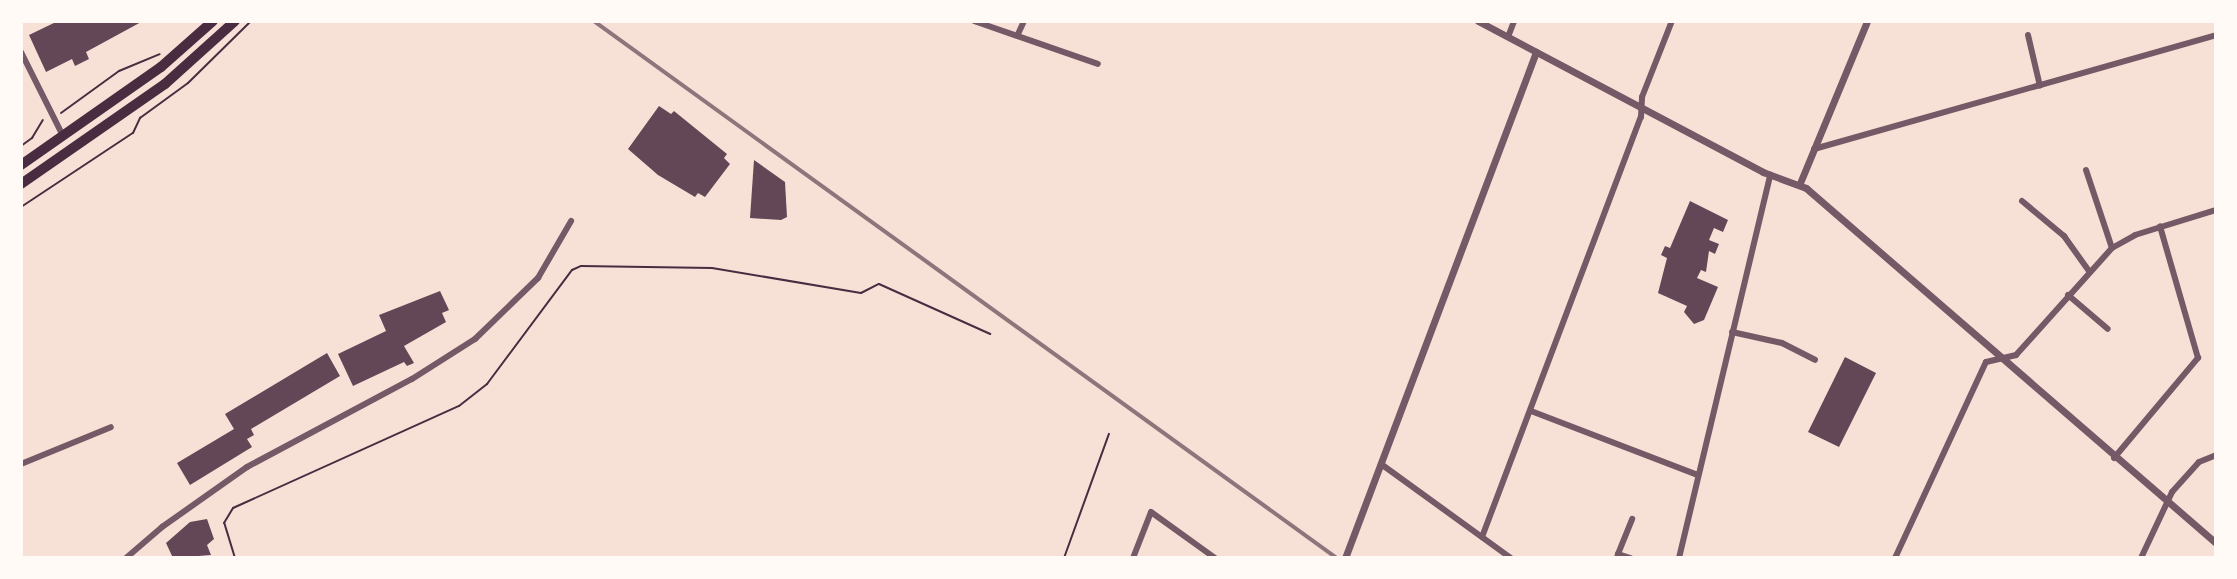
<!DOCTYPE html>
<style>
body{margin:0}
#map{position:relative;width:2237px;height:579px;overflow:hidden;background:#f7e1d7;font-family:"Nunito Sans",sans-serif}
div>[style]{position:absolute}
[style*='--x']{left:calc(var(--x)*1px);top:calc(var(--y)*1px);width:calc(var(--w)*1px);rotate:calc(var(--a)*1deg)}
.building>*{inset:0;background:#644757}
.path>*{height:2px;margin:-1px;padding:0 1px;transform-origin:1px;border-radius:1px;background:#4a2c40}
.minor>*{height:6px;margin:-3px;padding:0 3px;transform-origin:3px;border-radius:3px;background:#755966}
.tertiary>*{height:7px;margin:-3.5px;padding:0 3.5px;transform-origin:3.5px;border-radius:3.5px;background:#755966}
.trunk>*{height:10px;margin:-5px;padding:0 5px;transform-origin:5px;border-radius:5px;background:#4a2c40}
.rail>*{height:3.5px;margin:-1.75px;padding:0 1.75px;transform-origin:1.75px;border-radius:1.75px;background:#8f747c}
span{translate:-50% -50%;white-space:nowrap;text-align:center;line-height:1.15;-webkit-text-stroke:6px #fffaf5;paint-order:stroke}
.frame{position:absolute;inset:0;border:23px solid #fffaf5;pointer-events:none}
</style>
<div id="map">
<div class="building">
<div style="clip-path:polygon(58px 21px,143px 21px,86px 52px,89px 59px,75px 66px,72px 59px,46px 72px,29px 35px)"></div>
<div style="clip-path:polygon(659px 106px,671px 114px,674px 111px,727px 154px,724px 158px,730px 164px,705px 197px,698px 193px,695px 197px,658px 175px,628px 149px)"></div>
<div style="clip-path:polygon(754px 160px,785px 182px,787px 217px,781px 220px,750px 218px)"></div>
<div style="clip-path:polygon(1690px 201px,1728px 220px,1723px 232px,1714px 228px,1709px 240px,1719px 244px,1715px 254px,1709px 251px,1706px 272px,1701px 270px,1697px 278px,1718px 287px,1704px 320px,1694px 324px,1684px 312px,1687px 306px,1658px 293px,1667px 258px,1661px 255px,1665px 246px,1670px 248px)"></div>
<div style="clip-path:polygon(440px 291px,449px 310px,442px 313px,446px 322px,404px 346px,414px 363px,407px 366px,404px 362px,353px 386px,338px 354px,386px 331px,379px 315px)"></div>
<div style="clip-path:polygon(327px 353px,340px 376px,251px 429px,254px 435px,247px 439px,252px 447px,190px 485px,177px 463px,234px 429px,225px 414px)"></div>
<div style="clip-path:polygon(1845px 357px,1876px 373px,1839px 447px,1808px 432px)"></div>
<div style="clip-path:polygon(207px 519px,214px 539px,207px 545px,211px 555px,173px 558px,166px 543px,190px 522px)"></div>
</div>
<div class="path">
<div style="--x:61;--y:113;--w:72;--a:-35.9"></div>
<div style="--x:119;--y:71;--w:44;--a:-22.5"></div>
<div style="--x:21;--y:146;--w:14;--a:-36"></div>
<div style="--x:32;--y:138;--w:21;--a:-59"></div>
<div style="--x:21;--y:207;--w:134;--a:-33.5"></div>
<div style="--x:133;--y:133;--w:17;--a:-65"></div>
<div style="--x:140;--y:118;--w:59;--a:-36.1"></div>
<div style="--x:188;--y:83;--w:88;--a:-44.5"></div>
<div style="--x:235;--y:558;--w:37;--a:-107"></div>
<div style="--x:224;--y:523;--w:17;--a:-59"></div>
<div style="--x:233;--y:508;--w:248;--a:-24.3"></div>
<div style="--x:459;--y:406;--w:36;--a:-38"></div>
<div style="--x:487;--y:384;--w:142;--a:-53.3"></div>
<div style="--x:572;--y:270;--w:10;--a:-24"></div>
<div style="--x:581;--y:266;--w:131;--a:0.9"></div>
<div style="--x:712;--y:268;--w:151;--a:9.5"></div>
<div style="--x:861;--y:293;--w:20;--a:-27"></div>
<div style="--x:879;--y:284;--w:122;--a:24.2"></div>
<div style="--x:1064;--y:558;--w:132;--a:-70.1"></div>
</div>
<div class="minor">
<div style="--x:974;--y:21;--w:131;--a:19.1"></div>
<div style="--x:1018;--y:34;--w:14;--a:-65"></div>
<div style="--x:2028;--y:35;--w:52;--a:76.8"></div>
<div style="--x:1508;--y:37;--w:17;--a:-69"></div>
<div style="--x:21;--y:52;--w:94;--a:63.4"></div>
<div style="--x:1814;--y:149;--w:418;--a:-15.8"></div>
<div style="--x:2086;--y:170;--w:82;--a:71.6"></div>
<div style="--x:2022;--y:201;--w:55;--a:39.8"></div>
<div style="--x:2064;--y:236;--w:43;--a:54.5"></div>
<div style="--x:2068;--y:295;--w:52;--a:40.4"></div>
<div style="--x:1732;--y:332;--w:51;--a:12.4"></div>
<div style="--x:1782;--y:343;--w:37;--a:27"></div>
<div style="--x:1531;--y:411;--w:179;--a:21"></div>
<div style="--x:2114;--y:458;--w:131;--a:-50"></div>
<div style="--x:2198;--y:358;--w:137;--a:-106.1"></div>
<div style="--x:21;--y:464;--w:97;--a:-22.3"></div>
<div style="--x:1381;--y:464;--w:160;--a:35.9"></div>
<div style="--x:1482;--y:537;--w:449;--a:-69.3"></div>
<div style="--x:1641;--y:117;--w:20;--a:-87"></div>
<div style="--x:1642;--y:97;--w:82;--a:-68.5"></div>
<div style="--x:1618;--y:554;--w:38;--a:-68"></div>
<div style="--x:126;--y:558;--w:48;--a:-40.7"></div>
<div style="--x:162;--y:527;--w:104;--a:-35.2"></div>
<div style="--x:247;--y:467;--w:187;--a:-28.1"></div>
<div style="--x:412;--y:379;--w:75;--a:-32.4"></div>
<div style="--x:475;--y:339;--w:88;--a:-44.1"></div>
<div style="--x:538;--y:278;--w:66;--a:-59.9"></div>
<div style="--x:1133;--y:558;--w:49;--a:-68.6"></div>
<div style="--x:1151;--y:512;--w:79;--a:35.7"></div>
<div style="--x:1617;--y:558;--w:4;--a:-76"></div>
<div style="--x:1618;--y:554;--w:13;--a:18"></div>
<div style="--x:1679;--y:558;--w:394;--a:-76.6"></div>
<div style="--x:1895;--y:558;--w:216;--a:-65.1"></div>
<div style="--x:1986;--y:362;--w:31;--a:-13"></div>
<div style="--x:2016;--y:355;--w:144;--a:-48.1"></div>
<div style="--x:2112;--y:248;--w:26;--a:-29"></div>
<div style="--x:2135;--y:235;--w:85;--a:-17.2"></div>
<div style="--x:2141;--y:558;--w:73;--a:-64.8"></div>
<div style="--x:2172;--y:492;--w:40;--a:-48"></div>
<div style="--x:2199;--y:462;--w:18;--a:-22"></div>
</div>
<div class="tertiary">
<div style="--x:1478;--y:21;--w:323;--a:27.9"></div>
<div style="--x:1763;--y:172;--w:46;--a:20.4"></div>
<div style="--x:1806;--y:188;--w:542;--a:40.89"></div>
<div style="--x:1800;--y:183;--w:175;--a:-67.5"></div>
<div style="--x:1345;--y:558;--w:541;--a:-69.32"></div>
</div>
<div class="trunk">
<div style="--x:21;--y:165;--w:171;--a:-35"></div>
<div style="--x:161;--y:67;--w:69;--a:-41.5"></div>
<div style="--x:21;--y:184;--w:175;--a:-34.8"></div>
<div style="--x:165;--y:84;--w:94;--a:-42"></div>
</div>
<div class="rail">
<div style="--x:594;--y:21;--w:917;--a:35.86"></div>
</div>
<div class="frame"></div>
</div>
